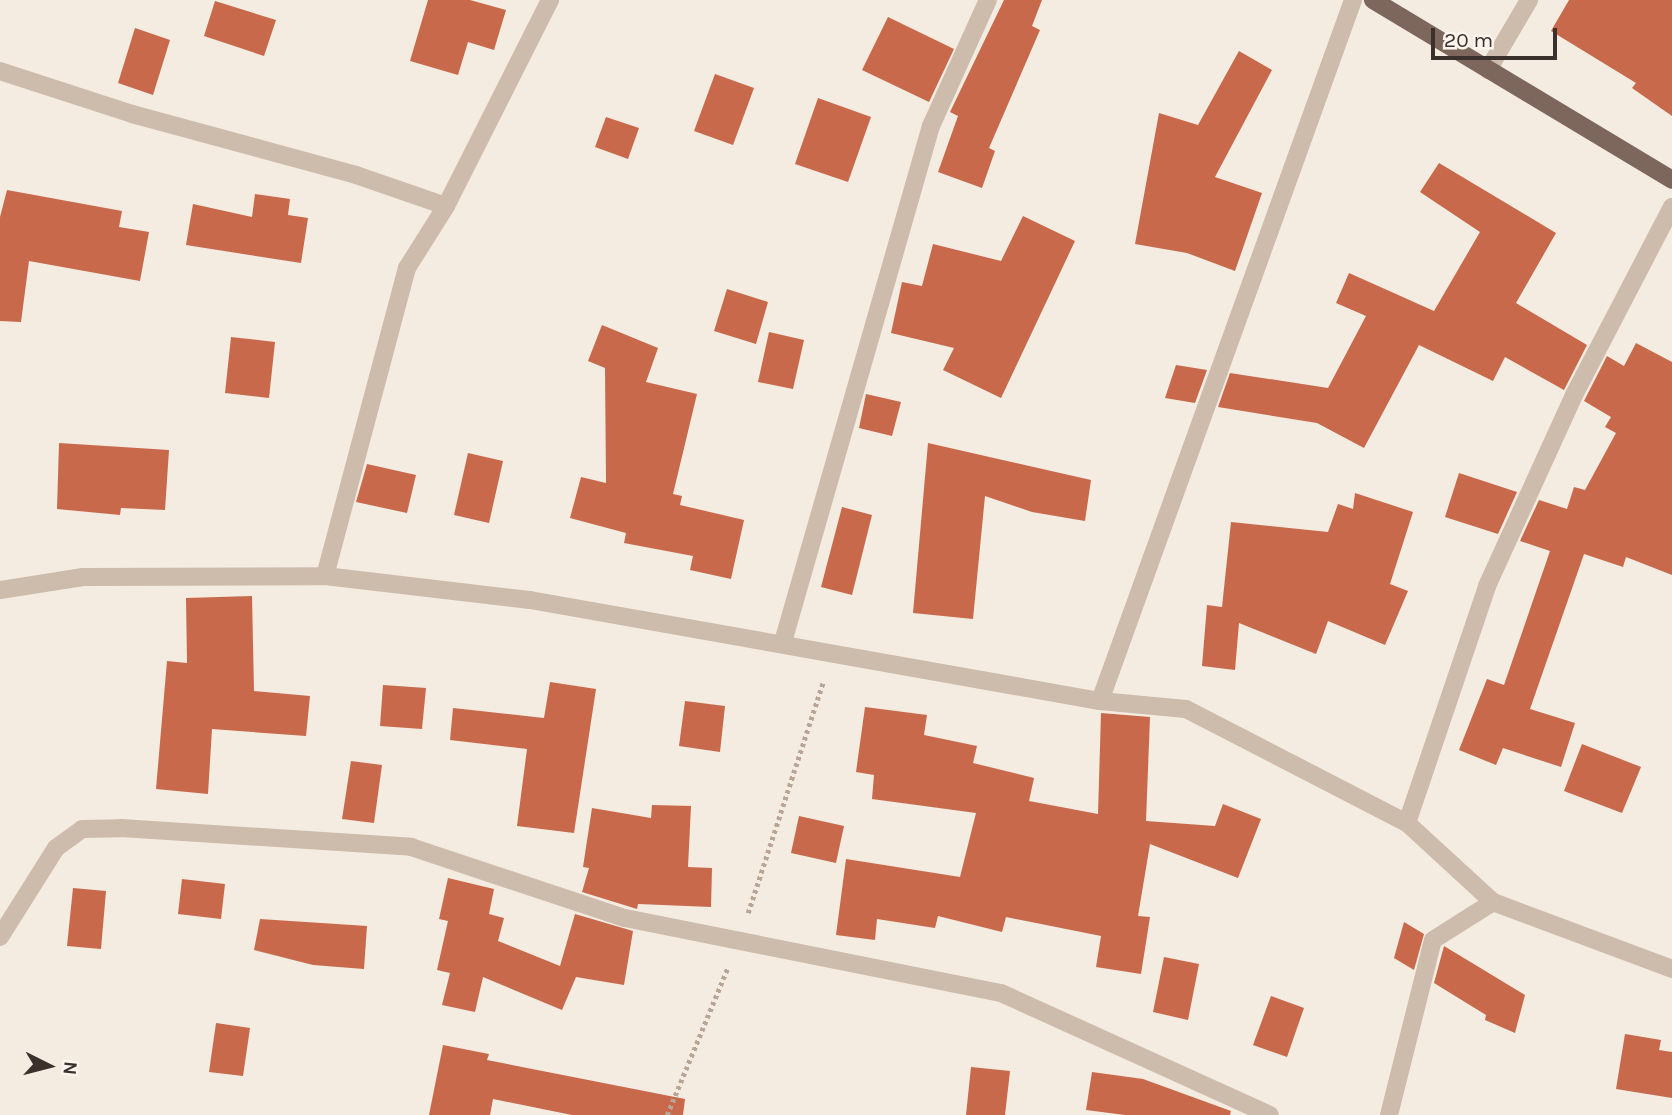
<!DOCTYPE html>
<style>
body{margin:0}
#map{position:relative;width:1672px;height:1115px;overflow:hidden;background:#f4ebe1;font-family:Karla,sans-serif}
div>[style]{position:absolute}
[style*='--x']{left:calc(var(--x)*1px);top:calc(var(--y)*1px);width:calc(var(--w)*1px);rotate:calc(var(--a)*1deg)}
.building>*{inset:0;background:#c8694b}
.path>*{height:4.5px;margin-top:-2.25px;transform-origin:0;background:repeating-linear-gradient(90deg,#b9a596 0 3.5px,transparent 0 7px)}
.minor>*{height:18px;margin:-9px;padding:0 9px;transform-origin:9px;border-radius:9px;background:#cdbbac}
.major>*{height:18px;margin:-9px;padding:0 9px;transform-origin:9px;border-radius:9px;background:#7d675c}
span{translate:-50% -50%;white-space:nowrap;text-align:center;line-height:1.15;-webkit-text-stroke:5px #fbf5ee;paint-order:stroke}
.north{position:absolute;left:14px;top:1031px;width:70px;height:70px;-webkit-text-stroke:5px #fbf5ee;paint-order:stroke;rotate:96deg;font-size:19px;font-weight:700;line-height:28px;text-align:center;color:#3b302b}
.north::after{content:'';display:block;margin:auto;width:24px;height:32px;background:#3b302b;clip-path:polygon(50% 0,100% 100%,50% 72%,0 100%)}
.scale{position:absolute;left:1431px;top:28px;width:126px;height:32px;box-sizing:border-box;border:4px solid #3b302b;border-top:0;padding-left:9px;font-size:21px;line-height:24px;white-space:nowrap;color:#3b302b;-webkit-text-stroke:5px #fbf5ee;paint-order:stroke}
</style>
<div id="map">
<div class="building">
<div style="clip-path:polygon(428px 0,470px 0,506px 10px,494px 50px,468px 42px,458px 75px,410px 61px)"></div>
<div style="clip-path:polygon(1004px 0,1042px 0,1032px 26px,1040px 30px,989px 148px,995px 151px,982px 188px,938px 172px,958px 116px,950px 112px)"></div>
<div style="clip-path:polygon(1569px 0,1672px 0,1672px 116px,1632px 88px,1636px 83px,1551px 31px)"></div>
<div style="clip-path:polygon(215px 1px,276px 20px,264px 56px,204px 36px)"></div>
<div style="clip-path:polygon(888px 17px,954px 49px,929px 102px,862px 70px)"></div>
<div style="clip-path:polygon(135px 28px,170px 40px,153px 95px,118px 83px)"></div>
<div style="clip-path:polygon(1239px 51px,1272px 70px,1215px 177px,1262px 193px,1235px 271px,1187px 253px,1135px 244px,1159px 113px,1198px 125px)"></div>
<div style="clip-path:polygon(715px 74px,754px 88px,733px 145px,694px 131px)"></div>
<div style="clip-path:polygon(818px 98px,871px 117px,848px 182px,795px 164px)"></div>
<div style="clip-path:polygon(606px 117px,639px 128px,628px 159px,595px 147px)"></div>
<div style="clip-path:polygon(1439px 163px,1556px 233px,1516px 303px,1587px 345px,1564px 390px,1505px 357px,1493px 381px,1419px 345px,1364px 448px,1317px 423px,1218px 407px,1230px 373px,1328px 388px,1366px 316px,1336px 303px,1349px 273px,1434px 311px,1480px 232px,1420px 192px)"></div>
<div style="clip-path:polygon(7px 190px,122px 211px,119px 227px,149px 232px,140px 281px,29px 261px,21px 322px,0 321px,0 217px)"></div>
<div style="clip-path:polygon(255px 194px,290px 199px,288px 215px,308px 218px,301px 263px,186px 245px,193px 204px,252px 217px)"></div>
<div style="clip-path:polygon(1023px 216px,1075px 241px,1001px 398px,943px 370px,954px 348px,891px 333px,902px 282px,922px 286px,933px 244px,1001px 261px)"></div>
<div style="clip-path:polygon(727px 289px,768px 302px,756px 344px,714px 331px)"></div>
<div style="clip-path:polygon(602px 325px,658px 348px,646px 382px,697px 394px,673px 494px,682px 496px,680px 505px,744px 520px,731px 579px,690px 570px,693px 556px,624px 543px,626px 533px,570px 518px,581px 477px,606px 483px,605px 368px,588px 361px)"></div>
<div style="clip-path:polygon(769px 332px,804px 340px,793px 389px,758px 382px)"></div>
<div style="clip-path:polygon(231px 337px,275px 342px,269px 398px,225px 393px)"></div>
<div style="clip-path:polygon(1636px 343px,1672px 362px,1672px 575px,1626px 557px,1623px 567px,1584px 554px,1530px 709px,1575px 723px,1561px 767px,1503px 748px,1496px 765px,1459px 750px,1487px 679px,1504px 685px,1550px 551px,1520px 541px,1539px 500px,1567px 509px,1574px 487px,1585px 490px,1616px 433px,1605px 427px,1611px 417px,1584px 401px,1607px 356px,1624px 366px)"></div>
<div style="clip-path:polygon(1176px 365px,1207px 370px,1195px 403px,1165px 398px)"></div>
<div style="clip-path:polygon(866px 394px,901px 402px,892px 436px,859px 428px)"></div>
<div style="clip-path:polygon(59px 443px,169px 450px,165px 510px,121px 508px,120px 515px,57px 509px)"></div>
<div style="clip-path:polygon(928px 443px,1091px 480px,1085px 521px,1032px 512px,985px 496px,973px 619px,913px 613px)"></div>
<div style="clip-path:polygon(468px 453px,503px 461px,489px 523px,454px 515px)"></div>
<div style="clip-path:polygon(367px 464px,416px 475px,407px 513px,356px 502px)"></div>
<div style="clip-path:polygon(1459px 473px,1517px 492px,1498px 534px,1445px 517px)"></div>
<div style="clip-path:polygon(1355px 493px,1413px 512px,1390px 584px,1408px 591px,1385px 645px,1328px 621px,1316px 654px,1239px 623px,1235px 670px,1202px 666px,1207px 605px,1222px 607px,1231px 522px,1328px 532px,1338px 504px,1353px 509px)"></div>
<div style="clip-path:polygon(842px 507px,872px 515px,852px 595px,821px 587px)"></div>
<div style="clip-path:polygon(252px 596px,254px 691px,310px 696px,306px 736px,212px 729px,208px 794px,156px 789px,167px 661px,187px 663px,186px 598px)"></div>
<div style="clip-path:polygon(550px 682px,596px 689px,574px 833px,517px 826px,527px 749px,450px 740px,453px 708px,544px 718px)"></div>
<div style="clip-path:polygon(383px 685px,426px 688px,422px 729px,380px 726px)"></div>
<div style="clip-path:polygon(685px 701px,725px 706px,720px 752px,679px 746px)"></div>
<div style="clip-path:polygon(865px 707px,927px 715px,924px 735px,977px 746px,973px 763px,1034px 778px,1029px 801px,1098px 814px,1101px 713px,1150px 717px,1146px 821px,1215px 826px,1223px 804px,1261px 819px,1238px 878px,1150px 844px,1138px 916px,1150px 917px,1141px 974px,1096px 967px,1101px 936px,1006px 917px,1002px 932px,938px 916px,935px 928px,877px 919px,875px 940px,836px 935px,846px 859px,960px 877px,976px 813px,872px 799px,874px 775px,856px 772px)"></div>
<div style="clip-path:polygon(1582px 744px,1641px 767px,1622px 813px,1564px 791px)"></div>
<div style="clip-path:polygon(351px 761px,382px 765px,374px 823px,342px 819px)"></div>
<div style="clip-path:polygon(652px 805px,691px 806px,688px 867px,712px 868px,711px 907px,638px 904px,637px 909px,582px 892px,589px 868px,583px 867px,592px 808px,651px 818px)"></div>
<div style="clip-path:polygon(799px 816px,844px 826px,836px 863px,791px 853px)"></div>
<div style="clip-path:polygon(448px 878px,494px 889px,489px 914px,504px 918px,498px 941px,560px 966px,575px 914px,633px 931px,624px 985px,576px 977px,562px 1010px,483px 977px,475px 1012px,442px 1005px,450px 973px,437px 970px,448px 921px,439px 919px)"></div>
<div style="clip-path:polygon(182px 879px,225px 884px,221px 919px,178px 914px)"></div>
<div style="clip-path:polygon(73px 888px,106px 891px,101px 949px,67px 946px)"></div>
<div style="clip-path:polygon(260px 919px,367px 926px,364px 969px,313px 965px,254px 950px)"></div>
<div style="clip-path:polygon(1404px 922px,1424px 934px,1414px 970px,1394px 958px)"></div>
<div style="clip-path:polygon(1444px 946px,1525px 995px,1515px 1033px,1485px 1020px,1486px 1015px,1434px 983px)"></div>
<div style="clip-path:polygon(1164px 957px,1199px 964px,1188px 1020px,1153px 1012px)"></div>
<div style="clip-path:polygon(1271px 996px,1304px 1008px,1287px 1057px,1253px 1045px)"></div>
<div style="clip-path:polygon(216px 1023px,250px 1028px,243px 1076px,209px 1072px)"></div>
<div style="clip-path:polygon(1625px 1034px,1661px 1040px,1659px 1050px,1672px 1052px,1672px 1098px,1616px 1089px)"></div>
<div style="clip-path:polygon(443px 1045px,489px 1054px,487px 1060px,685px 1099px,683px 1115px,572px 1115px,493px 1099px,490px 1115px,429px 1115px)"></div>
<div style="clip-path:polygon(971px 1067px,1010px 1071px,1005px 1115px,966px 1115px)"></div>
<div style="clip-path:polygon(1092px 1072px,1143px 1079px,1231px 1111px,1230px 1115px,1125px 1115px,1086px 1110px)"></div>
</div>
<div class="path">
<div style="--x:748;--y:913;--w:243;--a:-72"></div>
<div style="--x:667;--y:1115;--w:160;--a:-67.6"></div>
</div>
<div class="minor">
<div style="--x:1488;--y:70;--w:81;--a:-59.6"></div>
<div style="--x:0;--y:71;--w:139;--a:18"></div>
<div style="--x:132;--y:114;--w:232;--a:15.2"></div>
<div style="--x:356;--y:175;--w:95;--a:19"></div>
<div style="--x:325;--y:576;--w:319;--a:-75.1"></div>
<div style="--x:407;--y:268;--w:73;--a:-57.8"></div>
<div style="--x:446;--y:206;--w:231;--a:-63.2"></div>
<div style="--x:0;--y:590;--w:84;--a:-8.9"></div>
<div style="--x:83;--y:577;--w:242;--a:-0.2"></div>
<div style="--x:325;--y:576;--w:206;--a:6.7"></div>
<div style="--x:530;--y:600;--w:579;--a:10.05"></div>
<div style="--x:1100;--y:701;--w:86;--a:5.3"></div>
<div style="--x:1186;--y:709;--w:249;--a:27.3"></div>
<div style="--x:1407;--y:823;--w:117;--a:42.6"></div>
<div style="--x:1493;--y:902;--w:191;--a:20.5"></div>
<div style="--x:783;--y:642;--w:537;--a:-74"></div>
<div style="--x:931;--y:126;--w:138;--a:-65.7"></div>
<div style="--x:1100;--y:701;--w:745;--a:-70.15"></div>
<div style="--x:1407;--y:823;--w:250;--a:-71.3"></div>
<div style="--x:1487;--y:586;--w:210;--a:-65.5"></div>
<div style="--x:1574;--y:395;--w:212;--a:-62.5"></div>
<div style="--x:0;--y:937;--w:105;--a:-57.8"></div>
<div style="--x:56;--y:848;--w:32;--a:-36"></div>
<div style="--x:82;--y:829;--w:39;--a:-1"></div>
<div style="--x:121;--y:828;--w:291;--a:3.7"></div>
<div style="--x:411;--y:847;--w:225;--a:18.4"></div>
<div style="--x:625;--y:918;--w:383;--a:11.3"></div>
<div style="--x:1001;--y:993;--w:295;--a:24.4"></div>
<div style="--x:1389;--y:1115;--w:180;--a:-75.9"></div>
<div style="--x:1433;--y:940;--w:71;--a:-32.3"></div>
</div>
<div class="major">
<div style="--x:1373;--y:0;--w:349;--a:31"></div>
</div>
<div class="north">N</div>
<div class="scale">20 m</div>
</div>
